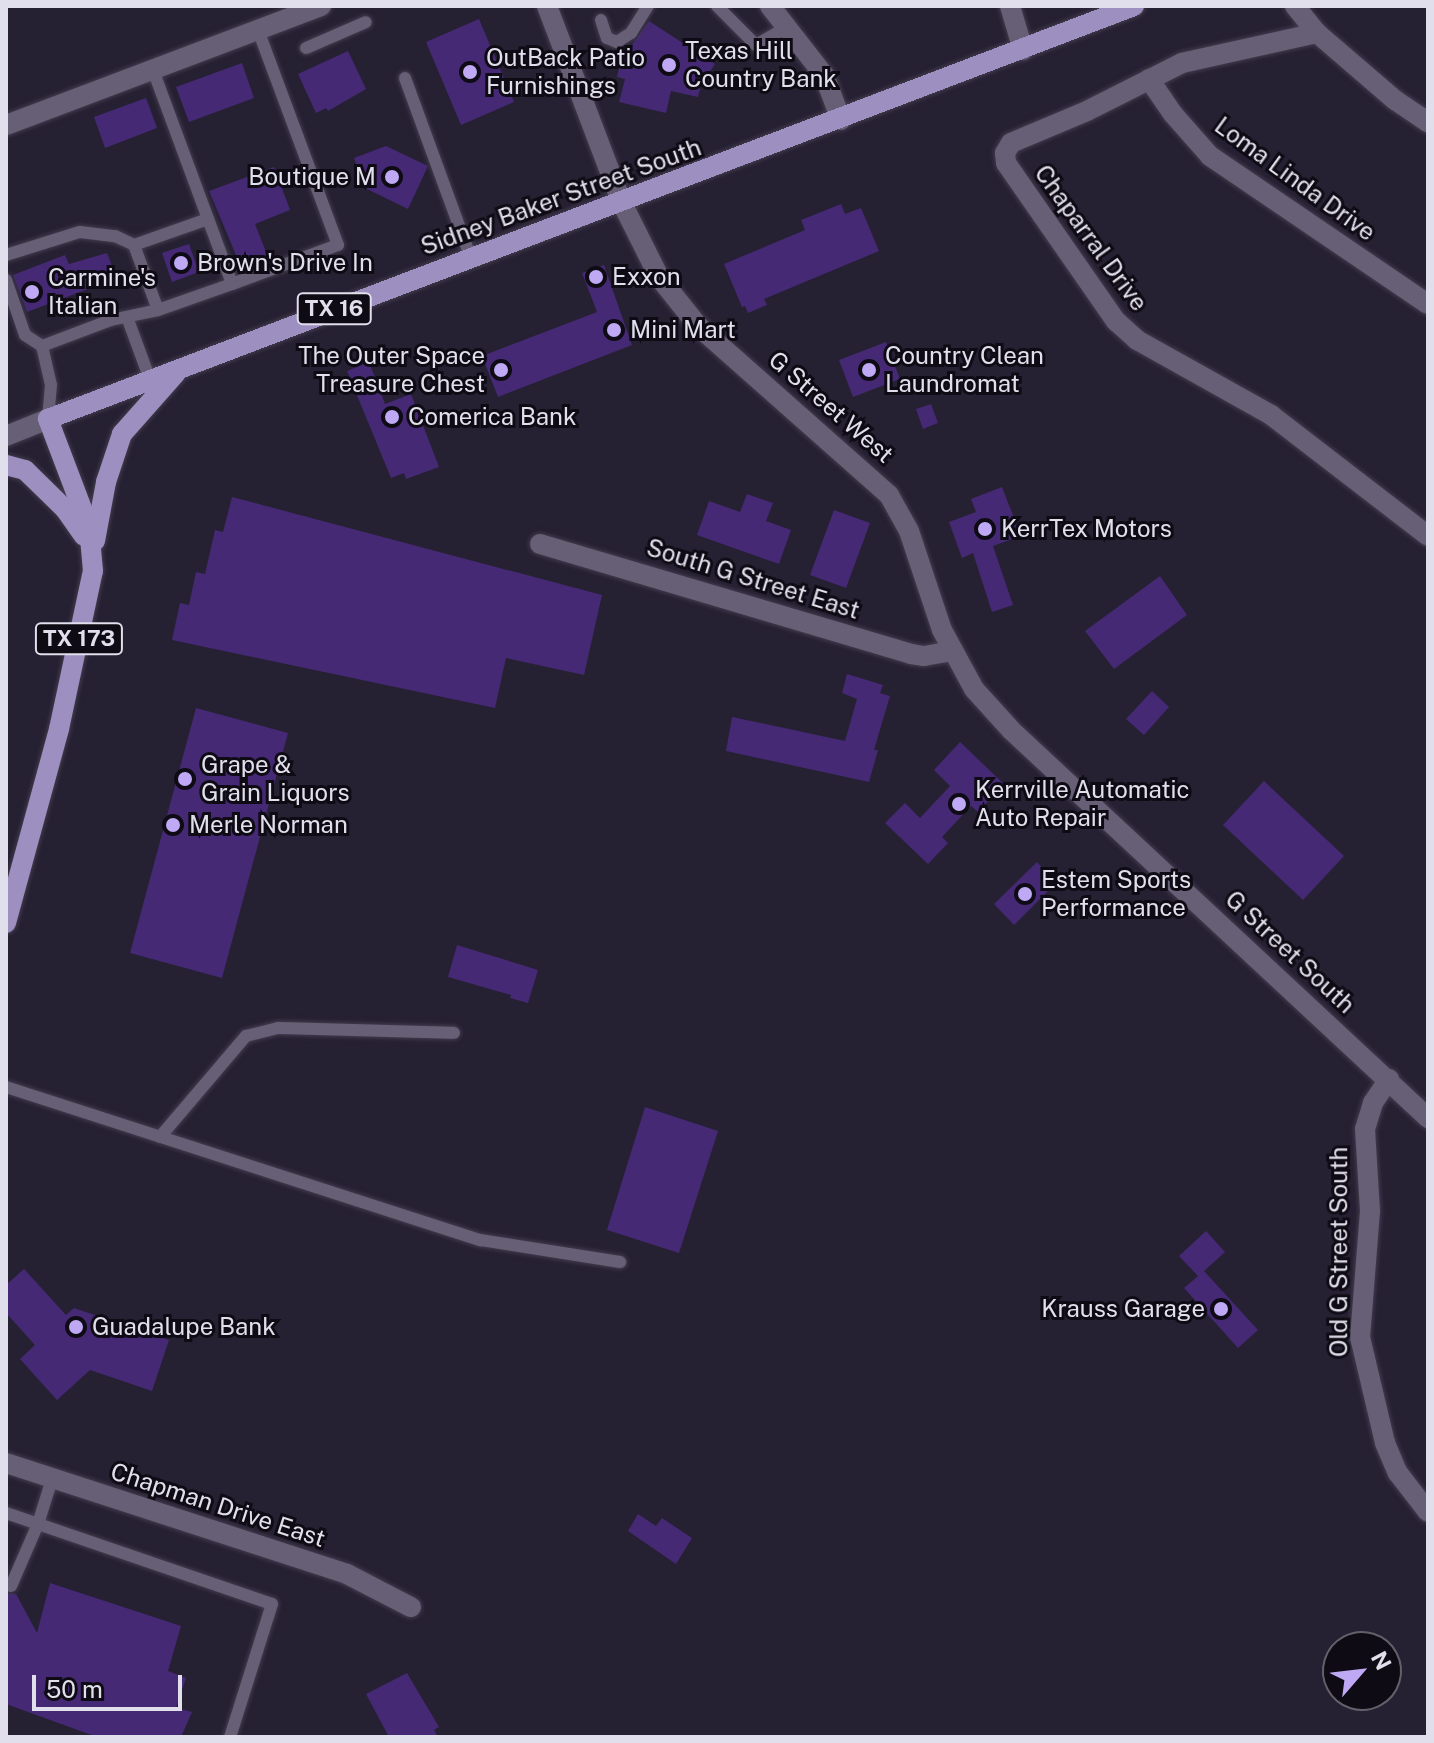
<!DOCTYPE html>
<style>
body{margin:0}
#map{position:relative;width:1434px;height:1743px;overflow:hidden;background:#262033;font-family:"Public Sans",sans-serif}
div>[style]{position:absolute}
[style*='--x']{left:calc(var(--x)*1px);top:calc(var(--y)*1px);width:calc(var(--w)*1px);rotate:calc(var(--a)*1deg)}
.building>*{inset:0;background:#452974}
.roads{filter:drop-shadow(0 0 2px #423c4d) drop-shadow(0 0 2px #423c4d)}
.service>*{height:12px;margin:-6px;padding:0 6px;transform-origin:6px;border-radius:6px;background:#665f76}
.minor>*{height:20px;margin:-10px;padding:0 10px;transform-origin:10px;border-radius:10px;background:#665f76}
.secondary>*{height:20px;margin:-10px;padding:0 10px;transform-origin:10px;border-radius:10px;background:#665f76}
.primary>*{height:20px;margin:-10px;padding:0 10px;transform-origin:10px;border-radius:10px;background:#9d8fbf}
.dots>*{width:22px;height:22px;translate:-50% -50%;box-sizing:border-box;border:4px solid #0e0b14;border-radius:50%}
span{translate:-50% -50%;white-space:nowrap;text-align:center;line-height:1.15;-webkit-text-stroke:6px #0e0b14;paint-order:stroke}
.shield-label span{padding:2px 6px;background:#0e0b14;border:2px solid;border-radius:6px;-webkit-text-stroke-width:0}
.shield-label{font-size:22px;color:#e2dfec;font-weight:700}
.poi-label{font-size:24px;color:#e2dfec}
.left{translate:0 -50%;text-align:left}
.right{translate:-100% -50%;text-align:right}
.street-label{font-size:24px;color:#e2dfec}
.frame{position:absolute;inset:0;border:8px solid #e2dfec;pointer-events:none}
.north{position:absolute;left:1322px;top:1631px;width:80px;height:80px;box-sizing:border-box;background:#0e0b14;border:2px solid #63606a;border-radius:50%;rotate:62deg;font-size:22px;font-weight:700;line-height:32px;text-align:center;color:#e2dfec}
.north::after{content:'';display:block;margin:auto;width:28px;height:36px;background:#bfa9f4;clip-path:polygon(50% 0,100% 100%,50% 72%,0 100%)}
.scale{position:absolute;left:32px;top:1675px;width:150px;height:36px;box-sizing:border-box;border:4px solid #e2dfec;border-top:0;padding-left:10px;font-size:24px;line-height:28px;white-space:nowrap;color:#e2dfec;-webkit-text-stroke:6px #0e0b14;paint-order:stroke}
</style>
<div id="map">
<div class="building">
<div style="clip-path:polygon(479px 19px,514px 102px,461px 125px,426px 42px)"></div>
<div style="clip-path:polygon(649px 21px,715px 64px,701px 85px,698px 97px,671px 91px,666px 113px,619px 102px,625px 79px,617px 77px,621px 60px)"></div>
<div style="clip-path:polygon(348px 51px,366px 89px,328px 111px,326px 108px,316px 113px,298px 74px)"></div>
<div style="clip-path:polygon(242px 63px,254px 98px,189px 122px,176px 87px)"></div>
<div style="clip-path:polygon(146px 98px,157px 128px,105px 148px,94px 117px)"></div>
<div style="clip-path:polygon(386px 146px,428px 166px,408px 209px,365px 188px,354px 158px)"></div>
<div style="clip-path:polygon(274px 167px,290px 210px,255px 224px,268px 257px,241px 267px,209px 191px)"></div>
<div style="clip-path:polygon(841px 204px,845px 214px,861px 208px,879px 251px,764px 299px,767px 305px,748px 313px,745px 306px,742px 307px,724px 264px,805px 230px,801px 220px)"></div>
<div style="clip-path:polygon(189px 244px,199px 272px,172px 282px,162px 253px)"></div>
<div style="clip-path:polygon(107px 253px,117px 278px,27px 312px,13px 275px,65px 255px,69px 264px)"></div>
<div style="clip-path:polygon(604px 265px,632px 345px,498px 397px,482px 356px,597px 312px,582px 273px)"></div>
<div style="clip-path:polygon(886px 342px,900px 379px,853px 397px,839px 360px)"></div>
<div style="clip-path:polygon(369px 362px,385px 404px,411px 394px,439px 467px,406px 479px,404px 473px,391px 478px,347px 371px)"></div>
<div style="clip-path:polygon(931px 404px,938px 423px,923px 429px,916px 409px)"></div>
<div style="clip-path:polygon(1002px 487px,1021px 536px,993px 546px,1013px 605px,992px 612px,973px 553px,962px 558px,949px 522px,976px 512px,971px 499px)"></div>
<div style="clip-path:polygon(747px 494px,773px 503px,766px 521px,791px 530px,779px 564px,697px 535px,709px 501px,740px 512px)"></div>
<div style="clip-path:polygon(232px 497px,602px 595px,584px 675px,506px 658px,495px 708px,172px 640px,180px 603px,189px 605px,196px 572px,205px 574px,215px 530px,223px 532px)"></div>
<div style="clip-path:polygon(834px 510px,870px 523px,846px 588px,810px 575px)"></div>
<div style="clip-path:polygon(1160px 576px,1187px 615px,1114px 669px,1085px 631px)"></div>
<div style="clip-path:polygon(847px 674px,883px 685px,880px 693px,890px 696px,874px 750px,878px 750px,869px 782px,726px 751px,732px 717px,845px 741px,857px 699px,842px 693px)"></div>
<div style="clip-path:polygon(1152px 691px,1169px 707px,1144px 735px,1126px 719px)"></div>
<div style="clip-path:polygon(196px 708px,288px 733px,222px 978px,130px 953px)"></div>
<div style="clip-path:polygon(960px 742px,1004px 784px,978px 812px,971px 806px,942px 837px,948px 843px,928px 864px,885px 823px,905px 803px,920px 818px,950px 786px,934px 770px)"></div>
<div style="clip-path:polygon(1264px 781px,1344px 856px,1303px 900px,1223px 825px)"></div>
<div style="clip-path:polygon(1037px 862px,1056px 883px,1014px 925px,994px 904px)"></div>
<div style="clip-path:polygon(457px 945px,538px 970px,528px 1003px,510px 998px,511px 995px,448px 977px)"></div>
<div style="clip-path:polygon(645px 1107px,718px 1131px,679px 1253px,607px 1230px)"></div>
<div style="clip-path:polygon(1206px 1231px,1225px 1252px,1204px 1271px,1258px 1330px,1238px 1348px,1184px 1288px,1198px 1276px,1179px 1256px)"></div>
<div style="clip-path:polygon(24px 1269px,66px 1315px,74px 1308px,169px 1340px,152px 1391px,90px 1370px,57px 1400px,20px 1359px,35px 1345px,6px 1313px,6px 1285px)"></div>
<div style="clip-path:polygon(638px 1514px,656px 1526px,662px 1518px,692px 1538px,676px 1564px,628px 1531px)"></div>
<div style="clip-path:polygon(50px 1583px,181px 1626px,168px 1671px,186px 1678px,176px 1708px,192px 1712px,181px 1737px,97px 1737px,6px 1704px,6px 1593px,16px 1594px,37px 1633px)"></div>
<div style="clip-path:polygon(407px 1673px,439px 1727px,434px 1730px,438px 1737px,389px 1737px,366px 1694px)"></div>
</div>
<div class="roads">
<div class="service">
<div style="--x:717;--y:6;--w:55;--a:45"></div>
<div style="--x:756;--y:45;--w:38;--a:-30"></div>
<div style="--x:601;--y:20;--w:19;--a:72"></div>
<div style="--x:607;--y:38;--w:11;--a:22"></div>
<div style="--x:617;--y:42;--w:17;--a:-33"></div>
<div style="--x:631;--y:33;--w:32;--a:-58"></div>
<div style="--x:306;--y:48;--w:65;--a:-23.4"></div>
<div style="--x:153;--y:70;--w:228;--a:69.7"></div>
<div style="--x:232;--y:284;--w:113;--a:-20.2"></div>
<div style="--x:338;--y:245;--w:229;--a:-110.4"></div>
<div style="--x:405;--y:78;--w:192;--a:69.9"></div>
<div style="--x:208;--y:219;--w:78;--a:160.6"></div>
<div style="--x:134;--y:245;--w:69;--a:69.7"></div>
<div style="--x:158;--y:310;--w:78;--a:-19.4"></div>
<div style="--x:6;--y:255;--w:77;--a:-17.3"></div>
<div style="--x:80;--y:232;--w:35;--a:7"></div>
<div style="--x:115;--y:236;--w:21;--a:25"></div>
<div style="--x:6;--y:280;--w:58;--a:70.9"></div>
<div style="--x:25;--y:335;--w:20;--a:33"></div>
<div style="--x:127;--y:317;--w:72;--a:69.8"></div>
<div style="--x:48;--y:419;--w:34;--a:-85"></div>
<div style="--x:51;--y:385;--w:40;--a:-103"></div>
<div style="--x:42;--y:346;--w:74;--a:-20.6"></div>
<div style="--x:111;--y:320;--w:48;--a:-12"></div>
<div style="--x:6;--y:1087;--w:499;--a:17.9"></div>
<div style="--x:481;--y:1240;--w:141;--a:9"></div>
<div style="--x:160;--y:1137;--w:133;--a:-49.6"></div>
<div style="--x:246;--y:1036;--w:33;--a:-14"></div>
<div style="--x:278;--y:1028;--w:176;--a:1.6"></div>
<div style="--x:6;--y:1513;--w:281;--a:18.9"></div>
<div style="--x:272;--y:1604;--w:139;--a:107.5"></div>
<div style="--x:11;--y:1586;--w:68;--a:-66.5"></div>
<div style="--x:38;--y:1524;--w:47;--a:-72.7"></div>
</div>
<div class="minor">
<div style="--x:547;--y:6;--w:211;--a:69.2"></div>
<div style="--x:622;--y:203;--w:83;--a:63.4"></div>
<div style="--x:659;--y:277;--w:63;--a:51.5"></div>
<div style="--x:698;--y:326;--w:255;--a:41.5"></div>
<div style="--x:889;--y:495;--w:41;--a:60.9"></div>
<div style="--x:909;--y:531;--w:104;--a:71.6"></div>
<div style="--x:942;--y:630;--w:67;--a:61.5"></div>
<div style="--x:974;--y:689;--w:55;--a:47.9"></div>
<div style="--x:1011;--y:730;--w:570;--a:42.94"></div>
<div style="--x:770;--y:6;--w:88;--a:52"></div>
<div style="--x:824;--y:75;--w:48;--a:69.3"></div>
<div style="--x:1010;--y:6;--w:46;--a:73.5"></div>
<div style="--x:1295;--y:6;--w:35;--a:51"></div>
<div style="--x:1317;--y:33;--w:103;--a:40.7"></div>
<div style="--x:1395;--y:100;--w:40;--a:34"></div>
<div style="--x:1317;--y:33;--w:138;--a:167.5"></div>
<div style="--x:1182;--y:63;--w:106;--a:153.2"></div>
<div style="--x:1087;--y:111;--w:82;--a:157.2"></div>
<div style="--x:1011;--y:143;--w:12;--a:121"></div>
<div style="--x:1005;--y:153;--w:10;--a:84"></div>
<div style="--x:1006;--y:163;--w:193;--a:55.2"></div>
<div style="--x:1116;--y:321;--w:28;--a:42"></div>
<div style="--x:1137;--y:340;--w:154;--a:29.2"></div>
<div style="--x:1271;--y:415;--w:198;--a:37.6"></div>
<div style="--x:1149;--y:79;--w:42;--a:55.6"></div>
<div style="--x:1173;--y:114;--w:56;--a:48.6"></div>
<div style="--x:1210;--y:156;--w:263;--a:34.2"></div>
<div style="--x:6;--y:125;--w:337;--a:-20.7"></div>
<div style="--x:540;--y:544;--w:387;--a:16.5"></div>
<div style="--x:911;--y:654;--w:13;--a:9"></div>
<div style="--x:924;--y:656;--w:28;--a:-10"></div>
<div style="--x:1389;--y:1079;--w:29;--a:124"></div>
<div style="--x:1373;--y:1103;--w:27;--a:107"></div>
<div style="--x:1365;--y:1129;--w:82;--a:86.5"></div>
<div style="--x:1370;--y:1211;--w:126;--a:94.5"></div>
<div style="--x:1360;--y:1337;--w:109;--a:76.7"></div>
<div style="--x:1385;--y:1443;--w:33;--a:67"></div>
<div style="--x:1398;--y:1473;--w:49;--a:52.4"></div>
<div style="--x:6;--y:1463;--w:359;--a:18"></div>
<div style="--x:347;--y:1574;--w:72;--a:27.3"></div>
</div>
<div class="secondary">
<div style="--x:6;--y:436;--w:45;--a:-22"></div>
</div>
<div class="primary">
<div style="--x:6;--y:465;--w:20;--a:15"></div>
<div style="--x:25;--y:470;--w:56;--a:44.3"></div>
<div style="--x:65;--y:509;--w:33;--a:55"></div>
<div style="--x:95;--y:541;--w:60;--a:-79.4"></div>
<div style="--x:106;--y:482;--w:51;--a:-71.6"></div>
<div style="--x:122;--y:434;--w:81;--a:-48.5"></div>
<div style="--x:6;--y:923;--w:201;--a:-74.7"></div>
<div style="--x:59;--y:729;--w:162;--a:-77.9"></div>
<div style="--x:93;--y:571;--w:44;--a:-95.2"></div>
<div style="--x:89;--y:527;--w:116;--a:-110.8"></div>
<div style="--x:48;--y:419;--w:1162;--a:-20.82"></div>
</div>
</div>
<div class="dots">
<div style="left:669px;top:65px;background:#bfa9f4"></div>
<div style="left:470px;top:72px;background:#bfa9f4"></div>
<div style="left:392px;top:177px;background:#bfa9f4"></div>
<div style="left:181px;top:263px;background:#bfa9f4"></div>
<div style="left:596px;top:277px;background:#bfa9f4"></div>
<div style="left:32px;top:292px;background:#bfa9f4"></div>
<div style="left:614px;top:330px;background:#bfa9f4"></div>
<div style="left:501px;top:370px;background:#bfa9f4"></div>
<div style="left:869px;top:370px;background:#bfa9f4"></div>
<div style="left:392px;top:417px;background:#bfa9f4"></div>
<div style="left:985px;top:529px;background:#bfa9f4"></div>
<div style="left:185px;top:779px;background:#bfa9f4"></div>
<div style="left:959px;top:804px;background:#bfa9f4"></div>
<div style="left:173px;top:825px;background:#bfa9f4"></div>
<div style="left:1025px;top:894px;background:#bfa9f4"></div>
<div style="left:1221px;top:1309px;background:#bfa9f4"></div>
<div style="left:76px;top:1327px;background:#bfa9f4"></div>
</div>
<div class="shield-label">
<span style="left:334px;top:309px">TX 16</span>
<span style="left:79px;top:639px">TX 173</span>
</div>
<div class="poi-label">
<span class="left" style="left:685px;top:65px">Texas Hill<br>Country Bank</span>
<span class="left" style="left:486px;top:72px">OutBack Patio<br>Furnishings</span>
<span class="right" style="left:376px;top:177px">Boutique M</span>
<span class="left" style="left:197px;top:263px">Brown's Drive In</span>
<span class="left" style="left:612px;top:277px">Exxon</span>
<span class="left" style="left:48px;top:292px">Carmine's<br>Italian</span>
<span class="left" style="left:630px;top:330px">Mini Mart</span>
<span class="right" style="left:485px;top:370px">The Outer Space<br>Treasure Chest</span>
<span class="left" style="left:885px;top:370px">Country Clean<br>Laundromat</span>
<span class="left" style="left:408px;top:417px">Comerica Bank</span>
<span class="left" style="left:1001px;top:529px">KerrTex Motors</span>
<span class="left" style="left:201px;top:779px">Grape &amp;<br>Grain Liquors</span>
<span class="left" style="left:975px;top:804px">Kerrville Automatic<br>Auto Repair</span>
<span class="left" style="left:189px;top:825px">Merle Norman</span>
<span class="left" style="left:1041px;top:894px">Estem Sports<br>Performance</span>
<span class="right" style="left:1205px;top:1309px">Krauss Garage</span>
<span class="left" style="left:92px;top:1327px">Guadalupe Bank</span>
</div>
<div class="street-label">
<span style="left:1295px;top:179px;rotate:36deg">Loma Linda Drive</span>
<span style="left:561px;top:197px;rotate:-20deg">Sidney Baker Street South</span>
<span style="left:1091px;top:238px;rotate:54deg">Chaparral Drive</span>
<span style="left:831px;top:407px;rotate:41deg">G Street West</span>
<span style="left:753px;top:579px;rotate:17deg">South G Street East</span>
<span style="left:1290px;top:952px;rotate:43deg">G Street South</span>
<span style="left:1339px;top:1252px;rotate:-90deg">Old G Street South</span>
<span style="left:218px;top:1505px;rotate:18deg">Chapman Drive East</span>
</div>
<div class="frame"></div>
<div class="north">N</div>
<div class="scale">50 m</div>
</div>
